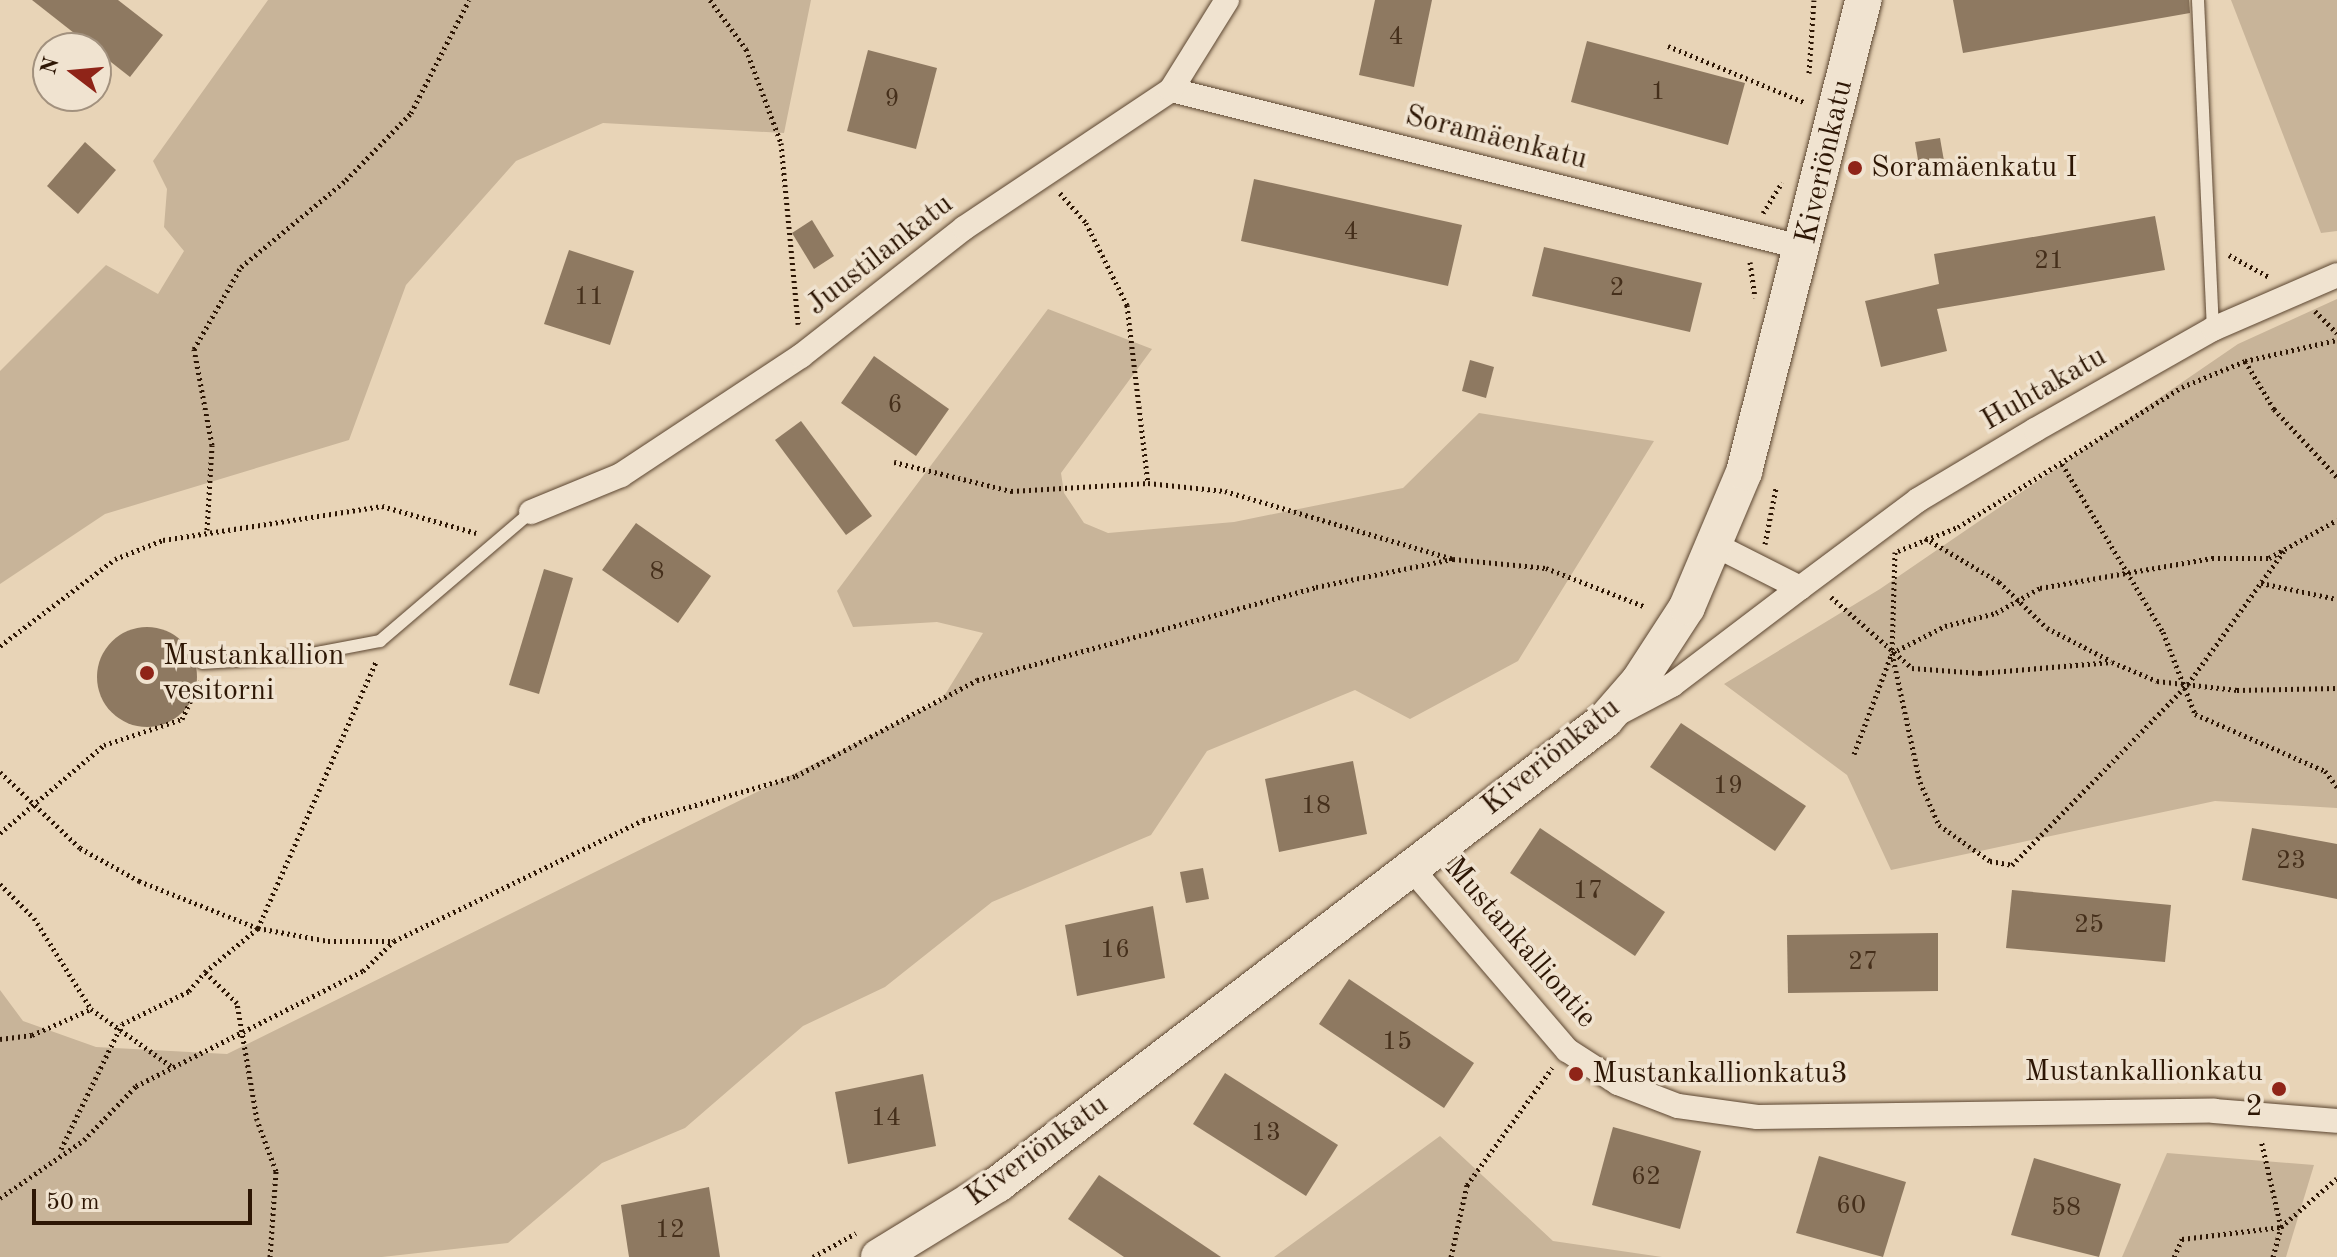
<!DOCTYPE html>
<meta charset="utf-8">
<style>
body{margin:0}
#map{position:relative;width:2337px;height:1257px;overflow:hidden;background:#e8d4b7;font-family:"Old Standard TT",serif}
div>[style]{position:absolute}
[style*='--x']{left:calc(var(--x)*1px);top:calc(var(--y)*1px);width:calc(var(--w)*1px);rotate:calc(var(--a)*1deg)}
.green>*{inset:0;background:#c8b499}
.building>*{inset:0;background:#8e7961}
.round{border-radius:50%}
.path>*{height:5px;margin-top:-2.5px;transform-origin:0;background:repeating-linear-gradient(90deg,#2d1604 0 2px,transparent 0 6px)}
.roads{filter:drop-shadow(0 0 2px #5c4631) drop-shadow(0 0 2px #5c4631)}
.lane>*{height:12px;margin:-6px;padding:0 6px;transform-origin:6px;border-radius:6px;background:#f0e3d0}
.street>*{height:24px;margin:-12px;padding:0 12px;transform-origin:12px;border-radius:12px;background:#f0e3d0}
.secondary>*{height:36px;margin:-18px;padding:0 18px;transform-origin:18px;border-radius:18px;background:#f0e3d0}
.dots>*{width:22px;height:22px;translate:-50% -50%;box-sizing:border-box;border:4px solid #f0e3d0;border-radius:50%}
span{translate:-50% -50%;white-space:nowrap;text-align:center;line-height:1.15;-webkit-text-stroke:7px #f0e3d0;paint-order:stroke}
.number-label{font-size:26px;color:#452f1b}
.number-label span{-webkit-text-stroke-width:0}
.street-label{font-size:30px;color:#2d1604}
.poi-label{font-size:30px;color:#2d1604}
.left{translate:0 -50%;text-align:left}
.right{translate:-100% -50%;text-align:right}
.north{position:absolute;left:32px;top:32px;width:80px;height:80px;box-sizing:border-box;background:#f0e3d0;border:2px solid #a2917e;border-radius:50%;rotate:286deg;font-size:22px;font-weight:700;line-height:32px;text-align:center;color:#2d1604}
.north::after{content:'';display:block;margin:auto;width:28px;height:36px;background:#8f2418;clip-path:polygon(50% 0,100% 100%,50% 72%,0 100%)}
.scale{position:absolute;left:32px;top:1189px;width:220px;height:36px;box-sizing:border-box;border:4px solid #2d1604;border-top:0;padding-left:10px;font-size:24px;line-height:28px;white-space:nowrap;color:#2d1604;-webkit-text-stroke:6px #f0e3d0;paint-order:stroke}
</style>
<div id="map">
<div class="green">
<div style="clip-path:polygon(268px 0,811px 0,784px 133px,603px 123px,516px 161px,406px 285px,349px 440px,105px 514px,0 584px,0 371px,106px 265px,158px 294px,184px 251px,164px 227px,167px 189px,153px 161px)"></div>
<div style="clip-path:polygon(2231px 0,2337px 0,2337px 231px,2321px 233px)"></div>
<div style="clip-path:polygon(2337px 299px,2337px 808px,2215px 801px,1891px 870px,1847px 775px,1724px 684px,1880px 589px,2238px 344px)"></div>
<div style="clip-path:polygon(1048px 309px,1152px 349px,1061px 473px,1064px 493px,1084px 523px,1108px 533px,1234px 522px,1403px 488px,1479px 413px,1654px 441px,1518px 661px,1410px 719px,1355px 690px,1207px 751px,1151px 835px,992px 902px,885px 987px,803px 1026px,685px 1128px,602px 1163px,508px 1243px,382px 1257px,0 1257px,0 990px,23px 1021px,96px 1047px,227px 1054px,941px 701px,983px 633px,937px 622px,853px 627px,837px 591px)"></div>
<div style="clip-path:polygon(1440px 1136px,1553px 1241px,1662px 1257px,1274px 1257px)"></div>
<div style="clip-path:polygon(2167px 1153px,2314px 1165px,2286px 1257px,2122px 1257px)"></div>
</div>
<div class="building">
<div style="clip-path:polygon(32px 0,118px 0,163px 35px,130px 77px)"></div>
<div style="clip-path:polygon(1375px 0,1432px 0,1414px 87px,1359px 75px)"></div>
<div style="clip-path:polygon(1953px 0,2189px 0,2190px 13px,1963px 53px)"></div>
<div style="clip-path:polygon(1587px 41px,1745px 83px,1728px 145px,1571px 102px)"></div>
<div style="clip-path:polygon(868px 50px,937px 68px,916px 149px,847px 131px)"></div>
<div style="clip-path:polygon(1940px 138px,1944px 161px,1919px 166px,1915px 142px)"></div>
<div style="clip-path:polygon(85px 142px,116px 170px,78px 214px,47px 186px)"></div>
<div style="clip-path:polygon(1254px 179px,1462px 225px,1448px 286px,1241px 241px)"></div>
<div style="clip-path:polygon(2155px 216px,2165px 270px,1937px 309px,1947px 351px,1881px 367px,1865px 301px,1939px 284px,1934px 254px)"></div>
<div style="clip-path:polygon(812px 220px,834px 256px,814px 269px,792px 233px)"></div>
<div style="clip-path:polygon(1544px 247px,1702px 283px,1690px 332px,1532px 296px)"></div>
<div style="clip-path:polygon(569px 250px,634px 271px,610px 345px,544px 324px)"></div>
<div style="clip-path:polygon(874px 356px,949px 409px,916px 456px,841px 403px)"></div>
<div style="clip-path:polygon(1470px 360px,1494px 367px,1486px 398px,1462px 391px)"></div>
<div style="clip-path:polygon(801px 421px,872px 516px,846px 535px,775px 440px)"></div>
<div style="clip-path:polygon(636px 523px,711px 576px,678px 623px,602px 570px)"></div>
<div style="clip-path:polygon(544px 569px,573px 578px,539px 694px,509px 685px)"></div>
<div class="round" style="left:97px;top:627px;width:100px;height:100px"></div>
<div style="clip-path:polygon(1681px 723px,1806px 806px,1775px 851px,1650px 767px)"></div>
<div style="clip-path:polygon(1353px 761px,1367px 834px,1279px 852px,1265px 779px)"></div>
<div style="clip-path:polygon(1540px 828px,1665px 912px,1635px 956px,1510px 873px)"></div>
<div style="clip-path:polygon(2252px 828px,2337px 844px,2337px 899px,2242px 880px)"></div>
<div style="clip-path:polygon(1203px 868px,1209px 899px,1186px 903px,1180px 872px)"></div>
<div style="clip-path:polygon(2012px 890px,2171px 905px,2165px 962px,2006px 948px)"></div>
<div style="clip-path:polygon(1153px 906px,1165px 978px,1077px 996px,1065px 925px)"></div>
<div style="clip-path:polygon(1938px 933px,1938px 991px,1788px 993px,1787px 935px)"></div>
<div style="clip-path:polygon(1349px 979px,1474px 1063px,1444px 1108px,1319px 1024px)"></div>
<div style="clip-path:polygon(1225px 1073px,1338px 1145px,1306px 1196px,1193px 1124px)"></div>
<div style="clip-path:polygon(923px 1074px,936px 1146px,848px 1164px,835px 1092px)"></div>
<div style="clip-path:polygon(1613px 1127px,1701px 1151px,1680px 1229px,1592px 1205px)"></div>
<div style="clip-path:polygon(1819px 1156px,1906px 1182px,1883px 1257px,1796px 1233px)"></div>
<div style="clip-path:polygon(2034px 1158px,2121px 1184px,2099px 1257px,2011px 1235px)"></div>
<div style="clip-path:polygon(1099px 1175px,1221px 1257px,1124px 1257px,1068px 1219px)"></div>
<div style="clip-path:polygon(709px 1187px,720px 1257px,629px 1257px,621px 1205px)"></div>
</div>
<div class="path">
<div style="--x:710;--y:0;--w:61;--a:53.7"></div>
<div style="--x:746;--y:49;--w:100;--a:69.6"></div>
<div style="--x:781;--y:143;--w:182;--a:84.6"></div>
<div style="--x:1668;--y:46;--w:149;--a:22.4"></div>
<div style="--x:1809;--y:73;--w:73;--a:-86.1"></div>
<div style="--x:1060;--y:193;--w:40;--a:49"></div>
<div style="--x:1086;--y:223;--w:92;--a:63.4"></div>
<div style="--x:1127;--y:305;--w:179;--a:83.3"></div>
<div style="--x:1763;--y:213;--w:36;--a:-58"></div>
<div style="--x:2229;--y:255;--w:46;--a:28.8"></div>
<div style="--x:1750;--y:262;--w:36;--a:82"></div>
<div style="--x:2315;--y:311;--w:31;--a:45"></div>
<div style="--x:2245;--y:361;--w:56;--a:58.9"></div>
<div style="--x:2274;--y:409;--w:93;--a:47.2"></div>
<div style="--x:894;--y:462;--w:121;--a:13.9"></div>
<div style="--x:1011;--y:491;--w:137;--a:-3.3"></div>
<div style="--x:1148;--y:483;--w:77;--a:5.9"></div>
<div style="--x:1225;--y:491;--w:238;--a:16.6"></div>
<div style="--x:1453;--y:559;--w:93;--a:5.5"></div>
<div style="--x:1546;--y:568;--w:107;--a:21.3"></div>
<div style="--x:2062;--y:464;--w:196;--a:59"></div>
<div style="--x:2163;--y:632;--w:88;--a:68.7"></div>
<div style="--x:2195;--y:714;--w:142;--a:23.7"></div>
<div style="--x:2325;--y:771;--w:20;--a:53"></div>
<div style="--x:207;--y:530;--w:85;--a:-86.6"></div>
<div style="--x:212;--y:445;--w:98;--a:-100.6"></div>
<div style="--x:194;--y:349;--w:95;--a:-60.2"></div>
<div style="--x:241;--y:267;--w:136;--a:-39.6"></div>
<div style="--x:346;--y:180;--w:93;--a:-45.9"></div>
<div style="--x:411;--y:113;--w:127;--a:-62.8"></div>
<div style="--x:1925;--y:538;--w:86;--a:30.7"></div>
<div style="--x:1999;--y:582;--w:66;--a:43.8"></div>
<div style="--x:2047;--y:628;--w:72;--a:27.3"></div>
<div style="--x:1765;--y:544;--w:57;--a:-78.9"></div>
<div style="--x:1898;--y:551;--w:65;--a:-21.8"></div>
<div style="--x:1958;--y:527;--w:264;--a:-32"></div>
<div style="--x:2182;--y:387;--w:68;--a:-22.4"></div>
<div style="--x:2245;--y:361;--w:94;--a:-12.9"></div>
<div style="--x:1895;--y:552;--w:101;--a:91.7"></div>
<div style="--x:1892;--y:653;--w:132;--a:77.8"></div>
<div style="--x:1920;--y:782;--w:47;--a:66.2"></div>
<div style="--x:1939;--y:825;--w:62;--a:35.2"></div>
<div style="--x:1990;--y:861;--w:22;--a:10"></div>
<div style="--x:2012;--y:865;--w:252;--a:-45.8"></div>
<div style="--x:2188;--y:684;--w:164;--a:-54.2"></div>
<div style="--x:2261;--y:583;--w:78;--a:11.9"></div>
<div style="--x:1831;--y:597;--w:108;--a:41.2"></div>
<div style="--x:1912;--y:668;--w:68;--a:4.2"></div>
<div style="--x:1980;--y:673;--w:132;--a:-4.8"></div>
<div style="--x:2112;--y:662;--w:49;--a:22.9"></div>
<div style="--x:2157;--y:681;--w:81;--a:6.4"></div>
<div style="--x:2237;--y:690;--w:100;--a:-1.1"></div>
<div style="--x:0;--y:646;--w:144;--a:-37.1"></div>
<div style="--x:115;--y:559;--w:52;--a:-21.6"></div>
<div style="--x:163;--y:540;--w:222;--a:-8.8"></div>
<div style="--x:382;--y:506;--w:98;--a:16"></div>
<div style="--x:1854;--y:754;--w:108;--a:-69.4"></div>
<div style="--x:1892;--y:653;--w:59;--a:-27"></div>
<div style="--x:1945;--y:626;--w:53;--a:-14.3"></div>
<div style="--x:1996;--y:613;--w:51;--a:-29.6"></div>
<div style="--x:2040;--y:588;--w:175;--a:-9.9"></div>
<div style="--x:2212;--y:558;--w:57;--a:0"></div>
<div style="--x:2269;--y:558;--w:78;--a:-29.2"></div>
<div style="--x:0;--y:772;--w:110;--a:43.5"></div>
<div style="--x:80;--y:848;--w:68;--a:29.2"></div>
<div style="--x:139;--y:881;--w:128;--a:21.6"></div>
<div style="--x:258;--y:928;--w:71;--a:10.5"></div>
<div style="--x:328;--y:941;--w:65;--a:0"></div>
<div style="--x:0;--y:833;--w:136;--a:-40.2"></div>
<div style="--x:104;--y:745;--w:82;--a:-18.4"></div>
<div style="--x:182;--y:719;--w:42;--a:-64.7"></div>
<div style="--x:0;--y:884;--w:48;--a:45"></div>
<div style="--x:34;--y:918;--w:107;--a:57.9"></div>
<div style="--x:91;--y:1009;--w:98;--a:35.5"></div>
<div style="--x:0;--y:1039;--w:32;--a:-7"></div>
<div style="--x:32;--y:1035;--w:64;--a:-23.8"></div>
<div style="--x:61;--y:1149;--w:139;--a:-64"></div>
<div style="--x:122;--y:1024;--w:75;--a:-26.2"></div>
<div style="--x:189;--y:991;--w:25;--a:-50"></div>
<div style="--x:0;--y:1198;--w:102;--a:-34.6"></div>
<div style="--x:84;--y:1140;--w:75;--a:-46.1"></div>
<div style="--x:136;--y:1086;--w:254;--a:-26.9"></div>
<div style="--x:363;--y:971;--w:43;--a:-44.1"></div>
<div style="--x:394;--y:941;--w:277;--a:-25.9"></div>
<div style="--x:643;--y:820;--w:159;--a:-16"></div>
<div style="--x:796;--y:776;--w:205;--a:-27.9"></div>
<div style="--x:977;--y:680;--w:352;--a:-15.3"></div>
<div style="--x:1316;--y:587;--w:140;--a:-11.6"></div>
<div style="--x:270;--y:1257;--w:86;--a:-86"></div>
<div style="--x:276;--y:1171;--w:54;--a:-110.4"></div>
<div style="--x:257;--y:1120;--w:119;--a:-99.7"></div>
<div style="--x:237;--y:1003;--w:45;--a:-135.9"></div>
<div style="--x:205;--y:972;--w:69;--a:-39.7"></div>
<div style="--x:258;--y:928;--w:291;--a:-66.1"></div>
<div style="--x:813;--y:1257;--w:49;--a:-29.2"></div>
<div style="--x:1451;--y:1257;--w:74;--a:-77.5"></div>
<div style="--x:1467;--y:1185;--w:145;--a:-54"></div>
<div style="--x:2174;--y:1257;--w:20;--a:-66"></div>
<div style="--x:2182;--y:1239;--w:100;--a:-6.9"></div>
<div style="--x:2281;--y:1227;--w:89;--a:-102.9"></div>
<div style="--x:2273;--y:1257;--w:31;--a:-75"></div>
<div style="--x:2281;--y:1227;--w:74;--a:-41.2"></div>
</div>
<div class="roads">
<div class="lane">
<div style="--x:2198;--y:0;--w:329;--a:87.4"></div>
<div style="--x:202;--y:663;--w:94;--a:-3.7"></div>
<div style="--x:296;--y:657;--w:86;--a:-10.8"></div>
<div style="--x:380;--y:641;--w:199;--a:-40.5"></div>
</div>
<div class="street">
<div style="--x:1171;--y:90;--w:652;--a:14.01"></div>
<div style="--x:531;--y:512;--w:97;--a:-22.3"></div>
<div style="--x:621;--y:475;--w:216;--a:-33.5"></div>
<div style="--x:801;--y:356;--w:207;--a:-38.1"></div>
<div style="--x:964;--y:228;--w:249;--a:-33.7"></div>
<div style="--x:1171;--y:90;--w:106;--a:-58.1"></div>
<div style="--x:1717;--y:546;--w:93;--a:26.8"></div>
<div style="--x:1800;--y:588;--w:147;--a:-36.7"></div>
<div style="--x:1918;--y:500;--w:136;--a:-30.9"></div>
<div style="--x:2035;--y:430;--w:205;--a:-29.6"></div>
<div style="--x:2213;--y:329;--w:135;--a:-23.5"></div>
<div style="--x:1621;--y:712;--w:58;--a:-27.9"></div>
<div style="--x:1672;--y:685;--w:161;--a:-37.2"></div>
<div style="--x:1411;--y:868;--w:240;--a:49.4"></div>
<div style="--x:1567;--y:1050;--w:61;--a:32.9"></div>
<div style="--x:1618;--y:1083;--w:64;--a:21"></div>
<div style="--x:1678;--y:1106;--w:80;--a:7.9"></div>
<div style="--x:1757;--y:1117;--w:457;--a:-0.8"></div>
<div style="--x:2214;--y:1111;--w:123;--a:4.6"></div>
</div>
<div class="secondary">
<div style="--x:879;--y:1257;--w:140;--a:-31.5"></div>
<div style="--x:998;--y:1184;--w:764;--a:-37.39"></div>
<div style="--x:1605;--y:720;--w:52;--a:-48.9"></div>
<div style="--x:1639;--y:681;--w:88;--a:-57"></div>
<div style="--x:1687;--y:607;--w:147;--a:-67.1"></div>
<div style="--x:1744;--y:472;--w:487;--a:-75.8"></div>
</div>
</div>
<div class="dots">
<div style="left:1855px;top:168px;background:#8f2418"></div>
<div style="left:147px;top:673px;background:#8f2418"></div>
<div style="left:1576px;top:1074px;background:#8f2418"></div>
<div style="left:2279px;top:1089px;background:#8f2418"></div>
</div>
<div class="number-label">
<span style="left:1396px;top:38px">4</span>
<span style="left:1658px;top:93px">1</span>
<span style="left:892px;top:100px">9</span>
<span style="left:1351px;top:233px">4</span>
<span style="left:2049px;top:262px">21</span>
<span style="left:1617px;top:289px">2</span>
<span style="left:589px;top:298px">11</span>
<span style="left:895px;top:406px">6</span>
<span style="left:657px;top:573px">8</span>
<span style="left:1728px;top:787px">19</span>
<span style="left:1316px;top:807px">18</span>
<span style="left:2291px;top:862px">23</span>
<span style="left:1588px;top:892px">17</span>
<span style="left:2089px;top:926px">25</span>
<span style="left:1115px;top:951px">16</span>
<span style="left:1863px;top:963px">27</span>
<span style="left:1397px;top:1043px">15</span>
<span style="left:886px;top:1119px">14</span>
<span style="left:1266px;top:1134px">13</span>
<span style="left:1646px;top:1178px">62</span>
<span style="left:1851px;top:1207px">60</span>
<span style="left:2066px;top:1209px">58</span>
<span style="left:670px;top:1231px">12</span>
</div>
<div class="street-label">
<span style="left:1496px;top:138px;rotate:14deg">Soramäenkatu</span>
<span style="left:1825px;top:162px;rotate:-77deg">Kiveriönkatu</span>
<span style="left:880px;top:255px;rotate:-38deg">Juustilankatu</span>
<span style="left:2044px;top:389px;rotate:-30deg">Huhtakatu</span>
<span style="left:1551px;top:757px;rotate:-39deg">Kiveriönkatu</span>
<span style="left:1520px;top:943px;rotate:49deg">Mustankalliontie</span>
<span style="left:1037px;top:1151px;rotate:-36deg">Kiveriönkatu</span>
</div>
<div class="poi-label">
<span class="left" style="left:1871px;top:168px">Soramäenkatu I</span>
<span class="left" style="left:163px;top:673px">Mustankallion<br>vesitorni</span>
<span class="right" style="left:2263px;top:1089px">Mustankallionkatu<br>2</span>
<span class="left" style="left:1592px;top:1074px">Mustankallionkatu3</span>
</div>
<div class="north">N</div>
<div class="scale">50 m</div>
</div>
